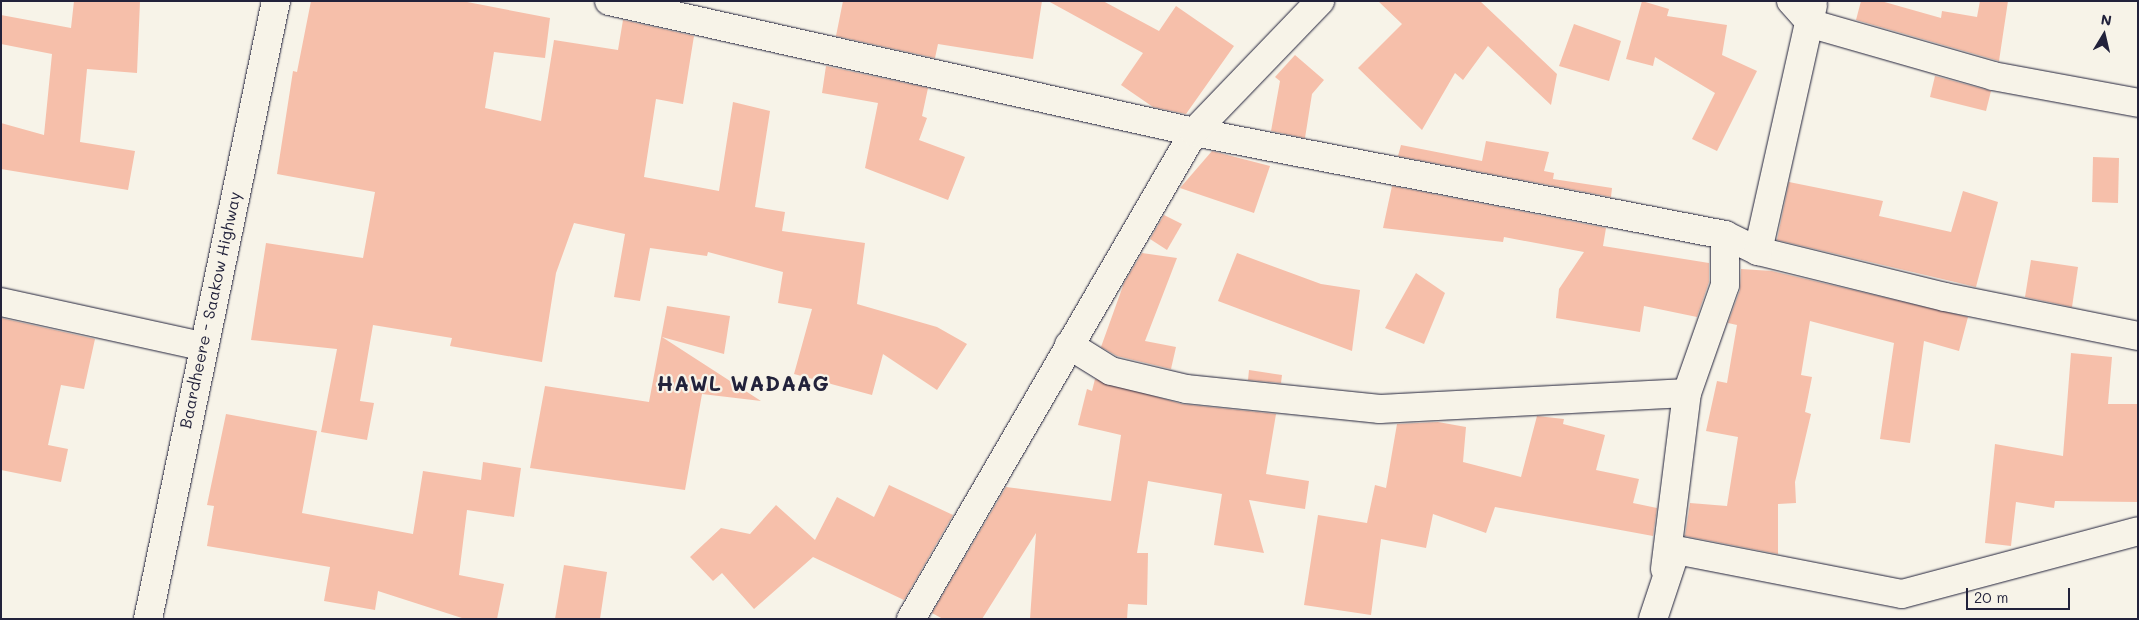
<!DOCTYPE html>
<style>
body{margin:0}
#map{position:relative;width:2139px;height:620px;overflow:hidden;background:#f7f3e8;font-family:Mali,sans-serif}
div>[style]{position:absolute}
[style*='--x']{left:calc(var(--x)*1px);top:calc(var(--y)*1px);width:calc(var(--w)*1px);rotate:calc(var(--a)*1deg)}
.building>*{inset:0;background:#f6bfaa}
.roads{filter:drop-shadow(0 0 1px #22223b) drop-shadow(0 0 1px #22223b)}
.minor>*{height:28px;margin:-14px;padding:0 14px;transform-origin:14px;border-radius:14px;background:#f7f3e8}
.secondary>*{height:28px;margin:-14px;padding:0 14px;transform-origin:14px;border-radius:14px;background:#f7f3e8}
span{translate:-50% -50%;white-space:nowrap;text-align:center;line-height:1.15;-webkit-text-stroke:4.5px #f7f3e8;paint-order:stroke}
.street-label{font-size:16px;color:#22223b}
.district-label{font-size:21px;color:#22223b;font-weight:700;letter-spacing:1px}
.frame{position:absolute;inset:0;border:2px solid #22223b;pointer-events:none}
.north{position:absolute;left:2079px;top:10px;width:50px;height:50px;-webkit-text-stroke:4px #f7f3e8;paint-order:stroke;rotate:9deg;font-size:14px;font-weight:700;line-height:20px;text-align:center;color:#22223b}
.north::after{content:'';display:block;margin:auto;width:18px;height:22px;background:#22223b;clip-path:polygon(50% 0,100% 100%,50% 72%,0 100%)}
.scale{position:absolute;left:1966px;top:588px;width:104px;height:22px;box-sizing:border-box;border:2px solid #22223b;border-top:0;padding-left:6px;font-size:15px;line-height:18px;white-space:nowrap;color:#22223b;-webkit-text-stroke:4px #f7f3e8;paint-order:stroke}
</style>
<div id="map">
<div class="building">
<div style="clip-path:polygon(74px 1px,140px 1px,137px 73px,87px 69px,80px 142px,135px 151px,128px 190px,1px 169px,1px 123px,44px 135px,52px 54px,1px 44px,1px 15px,71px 28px)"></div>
<div style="clip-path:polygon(311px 1px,462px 1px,550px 18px,545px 58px,494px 52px,485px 108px,541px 121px,554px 40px,618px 50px,623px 20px,694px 36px,683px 104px,656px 99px,644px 177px,719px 191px,733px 102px,770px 111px,755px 207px,785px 212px,782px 231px,865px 243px,857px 304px,937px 327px,967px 344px,937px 390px,883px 354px,872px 395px,794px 374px,812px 309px,778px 303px,783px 272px,708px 252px,707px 256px,650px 248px,640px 301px,614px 297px,625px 234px,574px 223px,556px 273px,542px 362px,450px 346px,452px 338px,373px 325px,360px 401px,374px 403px,367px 440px,321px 432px,337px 349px,251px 340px,266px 243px,363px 258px,375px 192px,277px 174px,293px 71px,297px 72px)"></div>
<div style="clip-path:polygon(843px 1px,1042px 1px,1033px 59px,938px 44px,935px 58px,836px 36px)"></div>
<div style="clip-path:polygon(1048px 1px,1103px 1px,1159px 31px,1176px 6px,1234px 46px,1186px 114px,1153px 107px,1121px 85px,1143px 53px)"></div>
<div style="clip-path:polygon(1378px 1px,1480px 1px,1557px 74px,1551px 105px,1488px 46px,1463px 80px,1455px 73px,1422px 130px,1358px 68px,1402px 24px)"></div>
<div style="clip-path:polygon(1642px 1px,1669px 9px,1667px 16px,1727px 25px,1722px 55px,1757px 71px,1717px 151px,1692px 139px,1715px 93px,1655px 57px,1653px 66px,1626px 59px)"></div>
<div style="clip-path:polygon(1861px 1px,1881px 1px,1941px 18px,1942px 11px,1977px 17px,1980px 1px,2008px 1px,1999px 61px,1856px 20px)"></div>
<div style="clip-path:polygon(1574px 24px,1621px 41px,1609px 81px,1559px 66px)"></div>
<div style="clip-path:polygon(1295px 55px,1324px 80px,1312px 94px,1305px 138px,1271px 131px,1280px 81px,1275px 77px)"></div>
<div style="clip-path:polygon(826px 66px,928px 88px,922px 116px,927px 118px,919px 140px,965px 157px,948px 200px,865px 168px,878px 103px,822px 93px)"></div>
<div style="clip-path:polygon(1935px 76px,1991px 91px,1986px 111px,1930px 97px)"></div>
<div style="clip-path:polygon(1486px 141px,1549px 152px,1544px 171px,1554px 173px,1553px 179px,1612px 188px,1611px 197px,1398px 156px,1401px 145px,1482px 161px)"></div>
<div style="clip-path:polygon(1212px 151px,1270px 166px,1254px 213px,1180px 188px)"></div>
<div style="clip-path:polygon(2093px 157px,2119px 158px,2118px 203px,2092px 202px)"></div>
<div style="clip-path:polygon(1789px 182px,1883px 201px,1879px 216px,1951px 232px,1963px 191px,1998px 202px,1976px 287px,1777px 240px)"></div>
<div style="clip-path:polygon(1392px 186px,1606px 228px,1603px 246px,1709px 263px,1709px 282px,1697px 317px,1644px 306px,1640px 332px,1556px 318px,1559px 289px,1584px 252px,1504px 237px,1503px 242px,1383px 228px)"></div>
<div style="clip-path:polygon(1164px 215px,1182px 224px,1167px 250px,1150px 239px)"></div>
<div style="clip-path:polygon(1142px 253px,1177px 258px,1145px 341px,1176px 347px,1171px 369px,1117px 356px,1101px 347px,1124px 283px)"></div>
<div style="clip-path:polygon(1237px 253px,1321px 284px,1360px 290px,1352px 351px,1218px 301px)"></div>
<div style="clip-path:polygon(2031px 260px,2078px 267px,2072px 307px,2025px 297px)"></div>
<div style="clip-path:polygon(1741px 269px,1772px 271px,1968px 317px,1959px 351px,1924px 341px,1910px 443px,1880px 439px,1894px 343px,1810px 321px,1801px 375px,1812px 377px,1805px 412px,1811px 414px,1795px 482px,1796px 503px,1778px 504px,1778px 554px,1685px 536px,1690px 503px,1727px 506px,1738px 437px,1706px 431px,1717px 381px,1727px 383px,1737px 325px,1728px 323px,1740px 290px)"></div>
<div style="clip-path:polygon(1416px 273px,1445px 293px,1424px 344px,1385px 328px)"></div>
<div style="clip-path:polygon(667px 306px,730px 316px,724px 354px,662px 337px,761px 401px,702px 394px,685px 490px,530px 468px,545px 386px,649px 402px)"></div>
<div style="clip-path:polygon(1px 318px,95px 339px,84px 389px,61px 385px,48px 445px,68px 449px,61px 482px,1px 470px)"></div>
<div style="clip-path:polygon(2071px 353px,2112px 357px,2108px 404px,2138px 404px,2138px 502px,2055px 501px,2054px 508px,2016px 502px,2011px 546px,1985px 543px,1995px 444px,2063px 456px)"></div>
<div style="clip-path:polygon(1249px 370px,1282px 375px,1281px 383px,1248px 380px)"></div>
<div style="clip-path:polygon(1095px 379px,1182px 404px,1276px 414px,1266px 474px,1309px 481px,1305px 509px,1249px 500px,1264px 553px,1214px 545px,1222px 494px,1148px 481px,1137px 553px,1148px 553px,1147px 605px,1128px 604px,1127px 619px,1030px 619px,1036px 533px,982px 619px,943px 619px,932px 613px,1006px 487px,1111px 501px,1121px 435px,1078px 425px,1087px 389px,1092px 391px)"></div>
<div style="clip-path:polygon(226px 414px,317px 431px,302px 513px,413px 534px,423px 471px,481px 480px,483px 462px,521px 468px,514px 517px,467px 510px,459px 575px,504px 584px,497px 619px,465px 619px,378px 591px,375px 610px,324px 601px,330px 567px,207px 546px,214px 506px,207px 505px)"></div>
<div style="clip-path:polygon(1537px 416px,1564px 419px,1563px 424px,1605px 435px,1596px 470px,1639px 479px,1633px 503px,1657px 508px,1653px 536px,1495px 507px,1486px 533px,1433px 514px,1426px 548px,1381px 539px,1371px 615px,1304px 605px,1318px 515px,1367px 523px,1375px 485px,1386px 488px,1397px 424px,1438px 422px,1466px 427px,1463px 462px,1521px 477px)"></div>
<div style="clip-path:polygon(889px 485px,953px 515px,904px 600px,813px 557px,754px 609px,722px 573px,713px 581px,690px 557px,721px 528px,750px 534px,776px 505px,815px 540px,837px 497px,874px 517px)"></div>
<div style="clip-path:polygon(564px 565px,607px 572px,600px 619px,555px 619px)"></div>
</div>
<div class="roads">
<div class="minor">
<div style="--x:609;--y:1;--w:599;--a:12.62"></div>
<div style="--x:1194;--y:132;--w:541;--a:10.98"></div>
<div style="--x:1725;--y:235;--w:37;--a:26"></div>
<div style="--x:1758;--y:251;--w:193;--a:13.8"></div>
<div style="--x:1945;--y:297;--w:197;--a:11.4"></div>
<div style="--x:1791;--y:1;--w:31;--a:48"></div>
<div style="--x:1812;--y:24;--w:188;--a:16"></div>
<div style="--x:1993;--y:76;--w:147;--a:10.5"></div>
<div style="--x:1758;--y:251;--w:252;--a:-77.4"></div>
<div style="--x:1;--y:302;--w:205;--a:12.4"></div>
<div style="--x:1069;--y:345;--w:49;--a:31.8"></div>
<div style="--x:1111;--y:371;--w:77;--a:13.5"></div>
<div style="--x:1186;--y:389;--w:195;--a:5.9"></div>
<div style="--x:1380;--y:409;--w:307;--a:-3"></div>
<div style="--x:1665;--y:569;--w:177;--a:-82.9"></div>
<div style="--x:1687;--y:393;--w:114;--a:-70.6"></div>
<div style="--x:1725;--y:285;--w:50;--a:-90"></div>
<div style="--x:911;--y:619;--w:563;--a:-59.84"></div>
<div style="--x:1194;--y:132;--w:182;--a:-46.1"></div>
<div style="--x:1653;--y:619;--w:73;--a:-71.6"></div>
<div style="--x:1676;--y:550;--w:230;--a:11"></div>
<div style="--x:1902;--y:594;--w:244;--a:-14.9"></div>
</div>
<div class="secondary">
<div style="--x:148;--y:619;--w:631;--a:-78.3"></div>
</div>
</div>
<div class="street-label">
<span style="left:210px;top:310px;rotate:-78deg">Baardheere - Saakow Highway</span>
</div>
<div class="district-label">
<span style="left:743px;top:383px">HAWL WADAAG</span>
</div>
<div class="frame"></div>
<div class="north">N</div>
<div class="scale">20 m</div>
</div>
